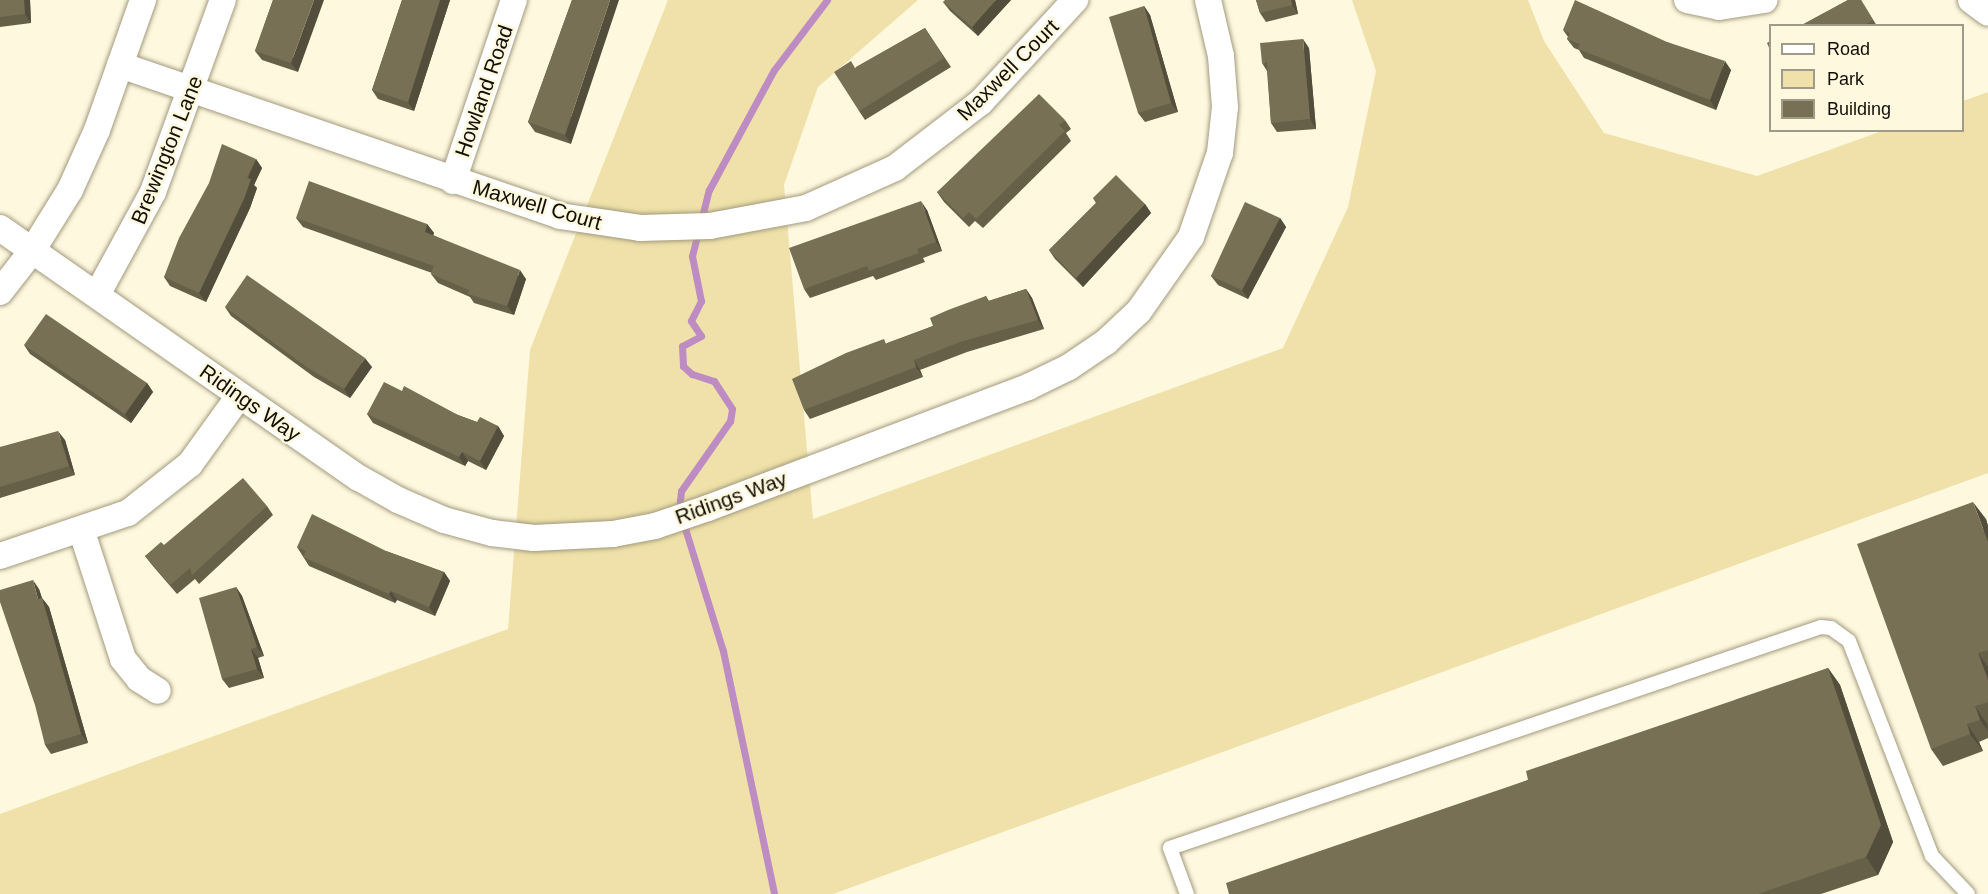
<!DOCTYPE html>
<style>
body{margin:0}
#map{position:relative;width:1988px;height:894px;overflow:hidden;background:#fef8df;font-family:Helvetica,sans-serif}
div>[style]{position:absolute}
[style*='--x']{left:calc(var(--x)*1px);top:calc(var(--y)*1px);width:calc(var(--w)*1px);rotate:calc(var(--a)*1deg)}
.green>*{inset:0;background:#efe1a9}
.stream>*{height:7px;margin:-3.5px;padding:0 3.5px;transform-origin:3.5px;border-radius:3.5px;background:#bc8cc2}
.roads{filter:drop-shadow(0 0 2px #a29a7d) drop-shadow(0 0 2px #a29a7d)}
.service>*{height:14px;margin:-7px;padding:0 7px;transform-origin:7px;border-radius:7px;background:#fff}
.minor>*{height:26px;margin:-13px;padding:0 13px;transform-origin:13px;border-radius:13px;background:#fff}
.wall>*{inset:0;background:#666049}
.shaded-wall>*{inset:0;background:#534e3c}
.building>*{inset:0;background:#777055}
span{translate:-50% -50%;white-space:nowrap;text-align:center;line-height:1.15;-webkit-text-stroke:5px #fef8df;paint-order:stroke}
.street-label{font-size:21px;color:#120f05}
.legend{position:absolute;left:1769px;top:24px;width:195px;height:108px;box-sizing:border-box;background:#fef8df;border:2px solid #a09b88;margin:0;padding:8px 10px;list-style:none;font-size:18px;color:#120f05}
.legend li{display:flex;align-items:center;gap:12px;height:30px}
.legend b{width:30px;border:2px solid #a09b88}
</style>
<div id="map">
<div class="green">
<div style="clip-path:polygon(668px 0,918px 0,818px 87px,784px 185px,813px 519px,1283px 348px,1348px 207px,1376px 71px,1352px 0,1528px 0,1544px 41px,1604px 133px,1757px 176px,1882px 131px,1962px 130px,1963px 101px,1988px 92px,1988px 473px,833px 894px,0 894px,0 814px,508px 629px,530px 350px)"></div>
</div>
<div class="stream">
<div style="--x:701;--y:221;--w:32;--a:-76"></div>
<div style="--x:709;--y:190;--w:136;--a:-61.6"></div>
<div style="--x:774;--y:70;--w:88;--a:-52.9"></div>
<div style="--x:698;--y:232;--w:25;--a:104"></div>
<div style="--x:692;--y:256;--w:46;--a:78.7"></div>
<div style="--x:701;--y:301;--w:22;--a:117"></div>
<div style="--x:691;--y:321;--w:18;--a:56"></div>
<div style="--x:701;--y:336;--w:21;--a:152"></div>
<div style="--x:682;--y:346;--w:20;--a:87"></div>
<div style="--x:683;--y:366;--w:12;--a:42"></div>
<div style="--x:692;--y:374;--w:23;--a:18"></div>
<div style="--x:714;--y:381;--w:33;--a:57"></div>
<div style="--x:732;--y:409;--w:12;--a:99"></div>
<div style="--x:730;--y:421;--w:85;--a:125"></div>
<div style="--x:681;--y:491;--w:18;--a:96"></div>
<div style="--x:679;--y:509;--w:149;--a:72.8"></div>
<div style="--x:723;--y:651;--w:248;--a:78.1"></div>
</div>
<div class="roads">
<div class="service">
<div style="--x:1187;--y:894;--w:49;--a:-110.3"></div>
<div style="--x:1170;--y:848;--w:687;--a:-18.75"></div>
<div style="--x:1821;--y:627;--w:10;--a:6"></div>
<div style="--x:1831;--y:628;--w:22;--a:36"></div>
<div style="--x:1849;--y:641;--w:230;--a:68.9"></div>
<div style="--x:1932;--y:856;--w:52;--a:46.5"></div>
</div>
<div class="minor">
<div style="--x:1687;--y:0;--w:33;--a:12"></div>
<div style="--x:1719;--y:7;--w:46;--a:-8.8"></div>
<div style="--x:1971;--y:0;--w:21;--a:37"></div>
<div style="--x:120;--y:65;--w:465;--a:18.9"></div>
<div style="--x:560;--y:216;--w:81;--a:8.5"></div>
<div style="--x:640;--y:228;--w:70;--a:-1.6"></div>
<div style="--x:710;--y:226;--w:98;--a:-10.6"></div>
<div style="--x:806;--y:208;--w:98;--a:-24.2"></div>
<div style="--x:895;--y:168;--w:108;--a:-37.5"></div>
<div style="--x:981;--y:102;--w:139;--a:-47.3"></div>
<div style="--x:453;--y:181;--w:191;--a:-71.4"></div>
<div style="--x:0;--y:228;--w:437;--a:34.9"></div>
<div style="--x:359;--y:478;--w:45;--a:29.4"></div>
<div style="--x:398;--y:500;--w:50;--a:23.5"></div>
<div style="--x:444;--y:520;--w:50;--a:15.2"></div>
<div style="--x:492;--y:533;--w:42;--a:6.8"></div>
<div style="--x:534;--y:538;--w:79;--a:-2.9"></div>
<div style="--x:613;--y:534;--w:43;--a:-10.8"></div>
<div style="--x:655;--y:526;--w:56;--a:-18.8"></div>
<div style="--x:708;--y:508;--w:342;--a:-20.7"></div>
<div style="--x:1028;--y:387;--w:46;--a:-26"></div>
<div style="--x:1069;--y:367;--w:45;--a:-34"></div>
<div style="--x:1106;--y:342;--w:45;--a:-43.2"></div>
<div style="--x:1139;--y:311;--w:90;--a:-54.9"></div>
<div style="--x:1191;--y:237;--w:89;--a:-71"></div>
<div style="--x:1220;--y:153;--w:46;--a:-83.8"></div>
<div style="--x:1225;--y:107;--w:51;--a:-94.5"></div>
<div style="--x:1221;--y:56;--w:57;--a:-103.1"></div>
<div style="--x:0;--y:292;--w:52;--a:-52"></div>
<div style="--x:32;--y:251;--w:72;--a:-58.1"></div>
<div style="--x:70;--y:190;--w:66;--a:-65.8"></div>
<div style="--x:97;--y:130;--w:138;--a:-70.5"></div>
<div style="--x:98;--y:293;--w:115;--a:-61.4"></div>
<div style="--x:153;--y:192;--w:204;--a:-70"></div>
<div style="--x:82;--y:532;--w:133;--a:72.1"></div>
<div style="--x:123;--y:659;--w:26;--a:51"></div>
<div style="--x:139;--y:679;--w:22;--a:32"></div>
<div style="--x:0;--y:556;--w:135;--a:-18.6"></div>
<div style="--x:128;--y:513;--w:79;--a:-38.3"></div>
<div style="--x:190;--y:464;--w:84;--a:-54.2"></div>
</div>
</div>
<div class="wall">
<div style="clip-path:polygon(0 0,30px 0,31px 23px,0 27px)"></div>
<div style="clip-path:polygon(273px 0,298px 72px,262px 60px,255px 51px)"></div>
<div style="clip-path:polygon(402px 0,450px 0,414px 111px,378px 99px,372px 90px)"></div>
<div style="clip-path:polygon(572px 0,571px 144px,535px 132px,528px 122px)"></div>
<div style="clip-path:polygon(1011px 0,978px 36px,950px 11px,943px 2px)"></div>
<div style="clip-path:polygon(1256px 0,1295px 0,1298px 14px,1266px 22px,1260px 13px)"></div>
<div style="clip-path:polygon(1848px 0,1861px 0,1877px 26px,1800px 26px)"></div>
<div style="clip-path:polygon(1144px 6px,1150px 15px,1178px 112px,1145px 122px,1138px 113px)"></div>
<div style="clip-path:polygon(925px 28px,951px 67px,865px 120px,859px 111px,856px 67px)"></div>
<div style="clip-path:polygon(1563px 30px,1667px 42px,1731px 70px,1716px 110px,1584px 58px,1579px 50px,1574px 48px,1567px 39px,1568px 37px)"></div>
<div style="clip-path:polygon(1309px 48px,1316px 129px,1277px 132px,1271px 123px,1267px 71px,1262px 63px)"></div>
<div style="clip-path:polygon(1065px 120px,1071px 129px,1066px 133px,1071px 141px,983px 228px,975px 221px,969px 227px,944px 202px,937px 192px)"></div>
<div style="clip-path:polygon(256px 159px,262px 168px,254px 185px,257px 188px,250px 208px,206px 302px,170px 286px,164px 277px)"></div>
<div style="clip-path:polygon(1093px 198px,1145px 204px,1151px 213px,1083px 287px,1055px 259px,1049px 250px,1096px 203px)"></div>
<div style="clip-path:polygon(927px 210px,942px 251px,923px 258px,925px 262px,876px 280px,873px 276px,810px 298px,804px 289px)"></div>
<div style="clip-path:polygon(296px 218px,427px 224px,434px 233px,433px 235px,526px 279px,514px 315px,474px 303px,470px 297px,438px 283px,431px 274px,432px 273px,303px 227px)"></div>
<div style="clip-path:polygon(1280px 218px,1286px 227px,1248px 299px,1218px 285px,1211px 276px)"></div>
<div style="clip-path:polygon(1026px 289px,1032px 298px,1044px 329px,967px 352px,920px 370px,923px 377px,810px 419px,804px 410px,887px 343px,933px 326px,986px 296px,989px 301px)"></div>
<div style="clip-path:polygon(225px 307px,372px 367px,350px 398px,314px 377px,231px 316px)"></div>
<div style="clip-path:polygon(24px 345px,147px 383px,153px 392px,131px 423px,30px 354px)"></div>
<div style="clip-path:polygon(402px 391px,458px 415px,477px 422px,498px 426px,504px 436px,486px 470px,468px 461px,465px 466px,373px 423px,367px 414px)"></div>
<div style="clip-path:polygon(65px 440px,75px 475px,0 498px,0 447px)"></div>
<div style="clip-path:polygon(267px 506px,273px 515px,199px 584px,195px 579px,177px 594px,152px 565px,145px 556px,164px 545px)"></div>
<div style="clip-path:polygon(1986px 519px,1988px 526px,1988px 738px,1979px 742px,1983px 751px,1943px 766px,1931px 749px)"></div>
<div style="clip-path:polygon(297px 547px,386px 551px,444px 572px,450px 581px,435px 616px,397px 600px,395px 603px,309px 566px)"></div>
<div style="clip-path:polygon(236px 587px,242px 596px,264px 656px,258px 658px,264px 678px,229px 688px,222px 679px)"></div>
<div style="clip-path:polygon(39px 589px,42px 598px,49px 607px,88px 743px,51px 754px,45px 745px)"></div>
<div style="clip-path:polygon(1828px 668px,1840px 685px,1893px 842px,1878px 875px,1821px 894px,1229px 894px,1528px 780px)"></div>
</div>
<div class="shaded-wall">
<div style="clip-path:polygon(24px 0,30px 0,31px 23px,25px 14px)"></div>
<div style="clip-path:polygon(314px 0,324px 0,298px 72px,291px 63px)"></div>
<div style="clip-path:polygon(440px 0,450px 0,414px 111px,408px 102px)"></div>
<div style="clip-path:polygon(610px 0,619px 0,571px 144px,565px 135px)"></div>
<div style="clip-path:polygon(996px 0,1011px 0,978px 36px,972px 27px)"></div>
<div style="clip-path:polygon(1291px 0,1295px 0,1298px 14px,1292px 5px)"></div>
<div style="clip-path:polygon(1144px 6px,1150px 15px,1178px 112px,1171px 103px)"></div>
<div style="clip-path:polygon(1303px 39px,1309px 48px,1316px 129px,1310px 119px)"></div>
<div style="clip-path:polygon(1725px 61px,1731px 70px,1716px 110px,1710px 100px)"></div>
<div style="clip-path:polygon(256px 159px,262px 168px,254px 185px,257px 188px,250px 208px,206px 302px,199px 293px)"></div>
<div style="clip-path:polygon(921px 201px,927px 210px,942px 251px,936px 242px)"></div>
<div style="clip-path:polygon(1145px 204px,1151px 213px,1083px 287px,1076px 278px)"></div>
<div style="clip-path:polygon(1280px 218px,1286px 227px,1248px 299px,1242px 290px)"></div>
<div style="clip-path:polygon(427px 224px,434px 233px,431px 241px,425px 232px)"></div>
<div style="clip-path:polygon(520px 270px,526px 279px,514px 315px,507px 306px)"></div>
<div style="clip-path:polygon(1026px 289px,1032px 298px,1044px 329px,1038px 320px)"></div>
<div style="clip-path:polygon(365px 358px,372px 367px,350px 398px,344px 389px)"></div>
<div style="clip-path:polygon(914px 360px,920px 370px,923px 377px,916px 367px)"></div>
<div style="clip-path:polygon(147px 383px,153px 392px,131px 423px,125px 414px)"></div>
<div style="clip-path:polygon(498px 426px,504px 436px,486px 470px,480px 461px)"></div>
<div style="clip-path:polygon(58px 431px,65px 440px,75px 475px,69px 466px)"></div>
<div style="clip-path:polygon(462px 452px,468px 461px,465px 466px,459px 457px)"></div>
<div style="clip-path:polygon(1973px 502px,1986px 519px,1988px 526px,1988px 542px)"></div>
<div style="clip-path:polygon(444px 572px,450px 581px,435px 616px,429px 607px)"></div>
<div style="clip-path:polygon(33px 580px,39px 589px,45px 608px,38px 599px)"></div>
<div style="clip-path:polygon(236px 587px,242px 596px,264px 656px,257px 647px)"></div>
<div style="clip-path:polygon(391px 591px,397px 600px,395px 603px,389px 594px)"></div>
<div style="clip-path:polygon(42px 598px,49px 607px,88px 743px,81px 734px)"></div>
<div style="clip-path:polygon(251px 649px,258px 658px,264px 678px,257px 669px)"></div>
<div style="clip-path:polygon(1978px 653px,1988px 667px,1988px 680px)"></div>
<div style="clip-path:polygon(1828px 668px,1840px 685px,1893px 842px,1878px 875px,1866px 857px)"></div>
<div style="clip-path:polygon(1975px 706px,1987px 724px,1988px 731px,1980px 720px)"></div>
<div style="clip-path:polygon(1967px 724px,1979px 742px,1983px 751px,1970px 734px)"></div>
</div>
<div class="building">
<div style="clip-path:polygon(0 0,24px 0,25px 14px,0 17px)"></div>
<div style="clip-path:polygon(273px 0,314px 0,291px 63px,255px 51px)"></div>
<div style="clip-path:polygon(402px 0,440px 0,408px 102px,372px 90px)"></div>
<div style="clip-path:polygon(572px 0,610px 0,565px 135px,528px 122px)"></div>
<div style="clip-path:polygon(945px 0,996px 0,972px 27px,943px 2px)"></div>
<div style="clip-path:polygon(1256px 0,1291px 0,1292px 5px,1260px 13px)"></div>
<div style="clip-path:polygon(1575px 0,1667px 42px,1725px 61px,1710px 100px,1578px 49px,1580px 44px,1567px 39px,1570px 33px,1563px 30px)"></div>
<div style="clip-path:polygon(1848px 0,1861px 0,1873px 20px,1866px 24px,1867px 26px,1800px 26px)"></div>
<div style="clip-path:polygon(1144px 6px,1171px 103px,1138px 113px,1109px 17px)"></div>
<div style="clip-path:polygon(925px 28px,944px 58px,859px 111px,834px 72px,851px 61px,855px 68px)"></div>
<div style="clip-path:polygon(1303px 39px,1310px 119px,1271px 123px,1267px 62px,1262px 63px,1260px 43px)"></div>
<div style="clip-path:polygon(1770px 41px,1770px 50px,1767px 43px)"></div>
<div style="clip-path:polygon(1039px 94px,1065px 120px,1059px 125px,1065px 131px,976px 219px,969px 212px,963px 218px,937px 192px)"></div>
<div style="clip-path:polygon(222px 144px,256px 159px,247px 178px,251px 179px,244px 199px,199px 293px,164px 277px,179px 238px,209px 183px)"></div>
<div style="clip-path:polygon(1116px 175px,1145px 204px,1076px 278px,1049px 250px,1097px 202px,1093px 198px)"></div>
<div style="clip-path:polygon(309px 181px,427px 224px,425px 232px,520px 270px,507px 306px,468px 294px,469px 290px,431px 274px,434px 266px,296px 218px)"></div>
<div style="clip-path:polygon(921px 201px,936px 242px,917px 249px,919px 253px,869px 271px,867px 266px,804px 289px,789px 248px)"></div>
<div style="clip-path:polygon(1245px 202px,1280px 218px,1242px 290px,1211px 276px)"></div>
<div style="clip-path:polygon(247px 275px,365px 358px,344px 389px,308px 368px,225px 307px)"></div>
<div style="clip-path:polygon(1026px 289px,1038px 320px,960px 342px,914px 360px,916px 367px,804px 410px,792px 379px,846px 353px,884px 339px,886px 344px,933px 326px,930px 318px,948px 310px,986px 296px,988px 301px)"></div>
<div style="clip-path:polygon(46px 314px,147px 383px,125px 414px,24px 345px)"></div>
<div style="clip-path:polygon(384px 382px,402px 391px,404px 386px,458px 415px,477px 422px,480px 417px,498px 426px,480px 461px,462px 452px,459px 457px,367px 414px)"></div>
<div style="clip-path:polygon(58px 431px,69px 466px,0 487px,0 447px)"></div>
<div style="clip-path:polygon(243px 478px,267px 506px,192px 575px,190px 568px,170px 585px,145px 556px,161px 542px,164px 545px)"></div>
<div style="clip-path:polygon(1973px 502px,1988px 542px,1988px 650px,1978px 653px,1988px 680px,1988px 702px,1975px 706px,1980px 720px,1967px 724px,1970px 734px,1931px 749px,1857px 544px)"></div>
<div style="clip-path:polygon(312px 514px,386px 551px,444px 572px,429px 607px,391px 591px,389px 594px,303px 557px,306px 551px,297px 547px)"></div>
<div style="clip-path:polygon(33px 580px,38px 599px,42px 598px,81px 734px,45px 745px,35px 705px,0 602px,0 590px)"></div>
<div style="clip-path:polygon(236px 587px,257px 647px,251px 649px,257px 669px,222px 679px,199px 598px)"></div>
<div style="clip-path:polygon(1828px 668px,1881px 825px,1866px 857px,1758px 894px,1229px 894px,1226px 883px,1528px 780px,1526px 771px)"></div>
</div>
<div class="street-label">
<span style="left:1008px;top:70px;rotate:-45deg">Maxwell Court</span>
<span style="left:484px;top:91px;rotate:-71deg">Howland Road</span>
<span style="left:167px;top:150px;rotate:-68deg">Brewington Lane</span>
<span style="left:537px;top:205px;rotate:16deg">Maxwell Court</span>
<span style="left:250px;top:403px;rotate:35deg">Ridings Way</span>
<span style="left:731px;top:498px;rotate:-20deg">Ridings Way</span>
</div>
<ul class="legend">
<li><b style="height:8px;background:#fff"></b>Road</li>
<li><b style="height:16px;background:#efe1a9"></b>Park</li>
<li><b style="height:16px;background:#777055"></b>Building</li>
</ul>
</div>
